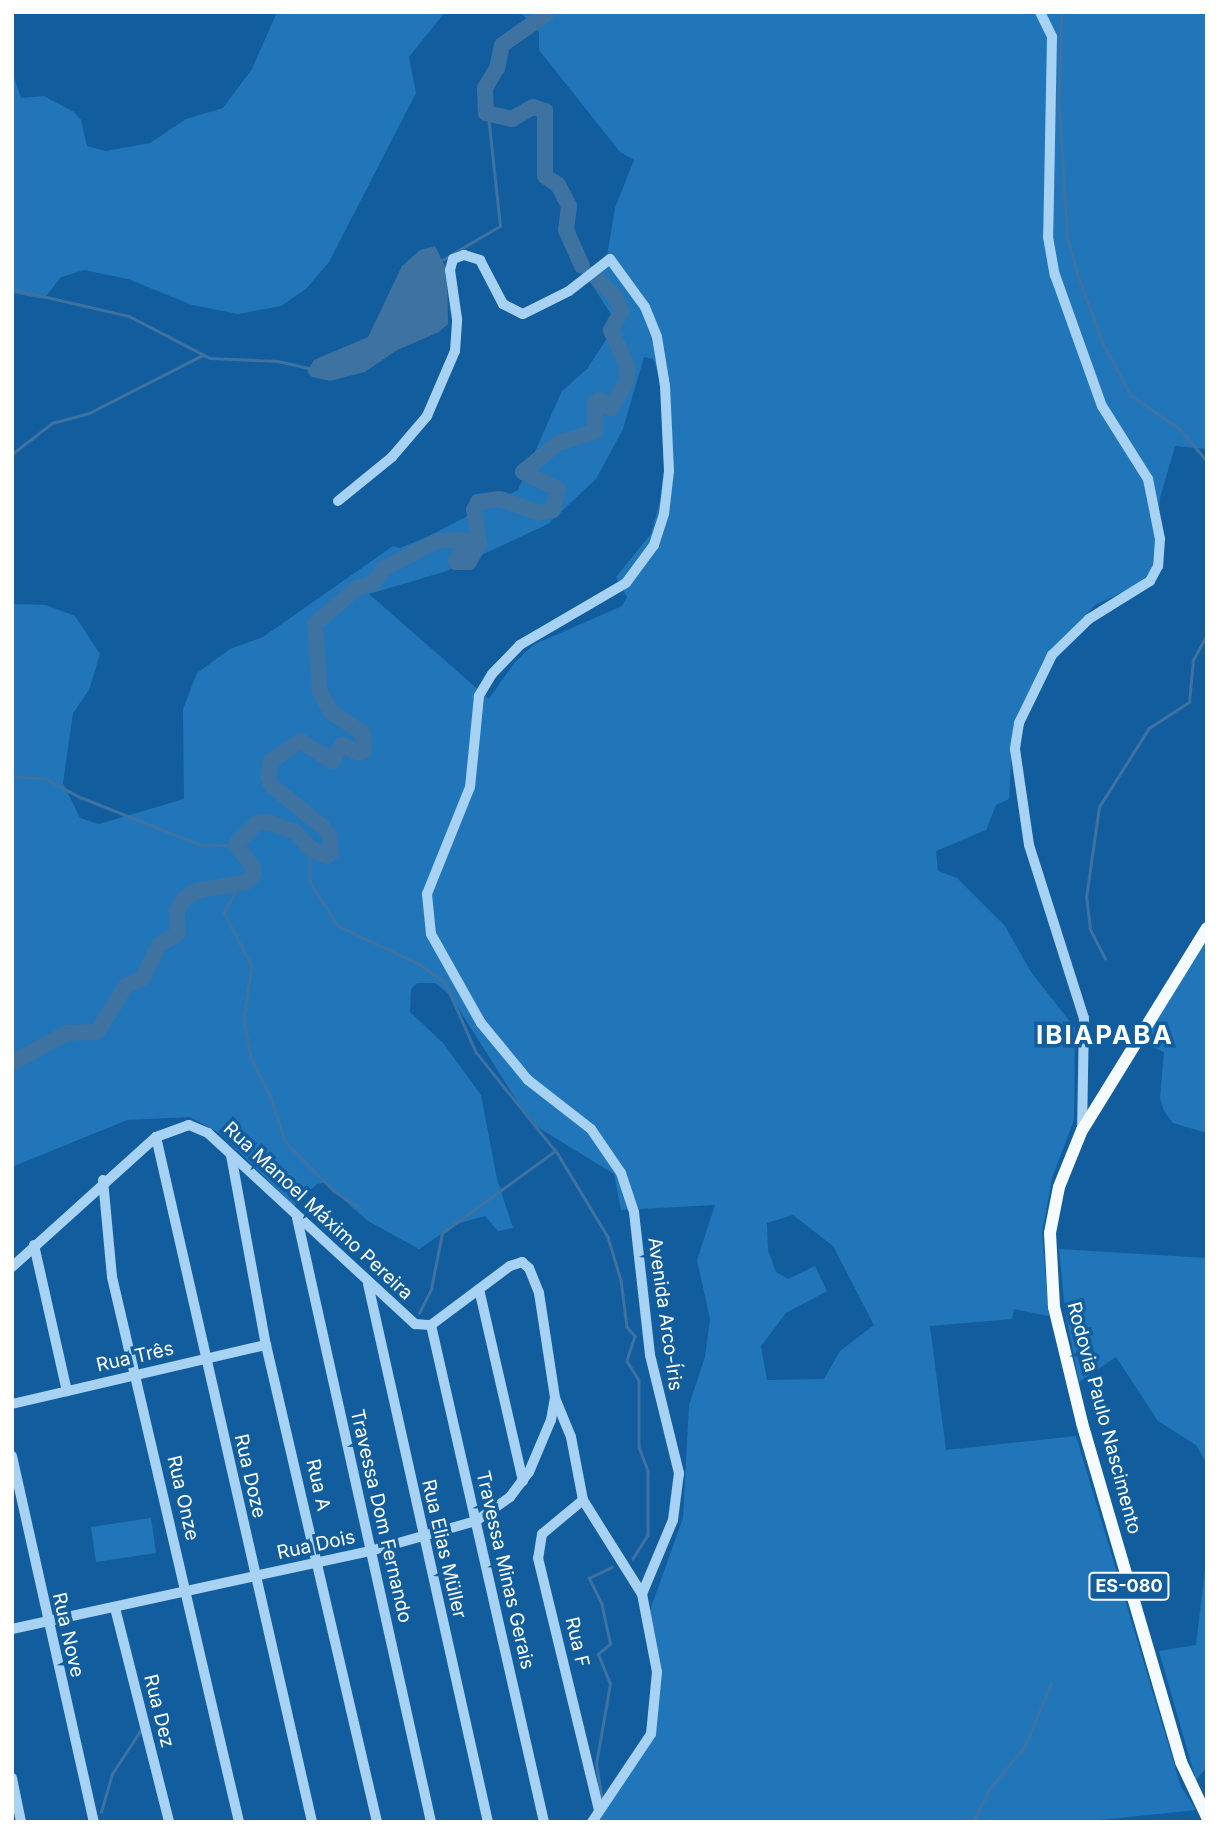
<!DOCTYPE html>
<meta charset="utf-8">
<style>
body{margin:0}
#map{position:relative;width:1219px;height:1834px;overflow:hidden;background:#125d9d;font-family:Inter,sans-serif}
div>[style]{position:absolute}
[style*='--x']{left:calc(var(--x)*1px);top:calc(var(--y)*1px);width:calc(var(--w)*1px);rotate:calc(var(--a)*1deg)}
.green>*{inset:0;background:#2176ba}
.water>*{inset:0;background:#3e72a0}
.stream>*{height:2.5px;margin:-1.25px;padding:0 1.25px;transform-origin:1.25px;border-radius:1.25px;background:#3e72a0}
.river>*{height:16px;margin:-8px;padding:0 8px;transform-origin:8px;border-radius:8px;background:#3e72a0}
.minor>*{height:10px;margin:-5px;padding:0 5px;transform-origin:5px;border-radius:5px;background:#a8d2f4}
.major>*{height:12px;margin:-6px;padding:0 6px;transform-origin:6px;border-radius:6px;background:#f5faff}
span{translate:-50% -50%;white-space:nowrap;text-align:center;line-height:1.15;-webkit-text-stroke:7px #125d9d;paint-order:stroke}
.shield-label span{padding:2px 5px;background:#125d9d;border:2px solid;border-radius:5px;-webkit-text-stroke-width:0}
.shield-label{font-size:18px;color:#fff;font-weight:700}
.street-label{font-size:19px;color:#fff}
.district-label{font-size:26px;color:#fff;font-weight:700;letter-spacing:2px}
.frame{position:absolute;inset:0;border:14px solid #fff;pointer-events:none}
</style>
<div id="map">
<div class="green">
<div style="clip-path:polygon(277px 12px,445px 12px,409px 57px,416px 93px,329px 262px,306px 289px,281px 306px,238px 314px,192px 305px,128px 279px,84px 270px,61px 277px,44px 299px,12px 293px,12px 71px,21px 98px,44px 96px,74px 112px,81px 120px,87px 146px,106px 151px,150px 143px,186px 119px,223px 108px,252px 69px)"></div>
<div style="clip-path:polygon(evenodd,520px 12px,1207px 12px,1207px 449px,1175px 446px,1160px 498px,1152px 570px,1138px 585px,1095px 605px,1044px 659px,1013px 725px,1009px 799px,996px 805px,986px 830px,936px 851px,938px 871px,957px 878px,1005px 926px,1031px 972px,1075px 1028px,1074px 1120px,1052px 1178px,1042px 1233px,1049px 1316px,1014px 1309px,1012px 1319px,930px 1326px,946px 1450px,1076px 1436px,1181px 1787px,1196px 1810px,1080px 1822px,586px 1822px,646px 1738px,656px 1680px,647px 1619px,683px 1518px,689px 1405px,705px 1357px,710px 1319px,697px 1260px,715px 1205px,621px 1210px,614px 1174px,531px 1123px,450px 995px,435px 983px,417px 983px,411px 989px,410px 1012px,443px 1043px,481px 1095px,497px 1179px,513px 1228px,498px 1231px,485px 1216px,456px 1224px,419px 1249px,368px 1221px,324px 1183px,317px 1184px,294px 1206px,221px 1134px,190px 1117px,127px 1120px,12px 1167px,12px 604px,46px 605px,75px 616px,100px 654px,89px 690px,73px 713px,63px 783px,80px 818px,99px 824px,184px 799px,183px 709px,197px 673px,230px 649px,263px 637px,393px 546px,400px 548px,427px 537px,518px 490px,562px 391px,587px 369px,613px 329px,612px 316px,589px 280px,607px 256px,615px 208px,634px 160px,620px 152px,539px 50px,539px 32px,520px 12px,644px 357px,653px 359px,661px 381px,667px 475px,651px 534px,616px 577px,627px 597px,622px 606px,533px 645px,515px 662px,489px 699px,369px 594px,447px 571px,548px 524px,596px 479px,623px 429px,644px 357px,520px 12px,793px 1215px,833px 1246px,874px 1325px,840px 1351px,824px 1379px,767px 1380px,761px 1346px,786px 1313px,827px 1291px,815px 1266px,788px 1279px,776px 1272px,768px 1250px,767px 1223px,793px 1215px)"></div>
<div style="clip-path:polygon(1207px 938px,1207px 1133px,1173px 1123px,1164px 1111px,1160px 1098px,1164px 1052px,1143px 1043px)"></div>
<div style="clip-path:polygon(1059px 1249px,1207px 1258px,1207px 1464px,1196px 1445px,1158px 1421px,1116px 1357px,1079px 1382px,1065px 1310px)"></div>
<div style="clip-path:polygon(151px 1518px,156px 1553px,96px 1562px,91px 1527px)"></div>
<div style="clip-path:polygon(1207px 1553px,1207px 1767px,1196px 1780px,1159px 1651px,1196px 1645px)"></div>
</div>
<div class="water">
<div style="clip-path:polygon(435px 246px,447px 270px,448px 324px,439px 332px,397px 350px,365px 372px,330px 381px,312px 377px,307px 372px,314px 360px,368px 337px,402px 266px,420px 250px)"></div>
</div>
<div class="stream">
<div style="--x:1062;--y:12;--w:90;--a:91.9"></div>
<div style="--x:1059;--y:102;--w:138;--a:86.3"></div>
<div style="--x:1068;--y:240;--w:43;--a:73.7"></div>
<div style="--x:1080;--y:281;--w:66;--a:69.6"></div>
<div style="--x:1103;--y:343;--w:59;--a:61.7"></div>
<div style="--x:1131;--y:395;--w:60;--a:34.8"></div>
<div style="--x:1180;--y:429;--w:42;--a:49.8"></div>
<div style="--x:442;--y:260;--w:67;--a:-30.4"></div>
<div style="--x:500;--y:226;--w:112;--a:-96.2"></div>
<div style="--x:12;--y:289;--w:120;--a:13"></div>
<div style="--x:129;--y:316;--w:91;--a:27.4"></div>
<div style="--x:210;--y:358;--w:68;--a:2.5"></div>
<div style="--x:278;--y:361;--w:32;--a:13"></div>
<div style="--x:12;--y:454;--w:51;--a:-37.8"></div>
<div style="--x:52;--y:423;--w:38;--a:-15"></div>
<div style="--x:89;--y:413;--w:128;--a:-27"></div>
<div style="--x:12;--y:776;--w:35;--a:5"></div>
<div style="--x:47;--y:779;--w:38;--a:29"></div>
<div style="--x:80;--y:797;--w:128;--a:21.6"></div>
<div style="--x:199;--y:844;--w:38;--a:3"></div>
<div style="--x:310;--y:849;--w:33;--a:90"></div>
<div style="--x:310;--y:882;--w:52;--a:57.5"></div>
<div style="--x:338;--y:926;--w:89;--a:25.1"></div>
<div style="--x:419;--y:964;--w:32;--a:35"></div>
<div style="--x:445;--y:982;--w:77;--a:66.1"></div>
<div style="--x:476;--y:1052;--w:131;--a:51.2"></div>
<div style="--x:558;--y:1154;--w:97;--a:58.9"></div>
<div style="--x:608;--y:1237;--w:45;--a:73.2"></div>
<div style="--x:621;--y:1280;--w:47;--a:82.7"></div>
<div style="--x:627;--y:1327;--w:12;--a:48"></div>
<div style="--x:635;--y:1336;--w:26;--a:108"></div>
<div style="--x:627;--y:1361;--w:22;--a:58"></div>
<div style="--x:639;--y:1380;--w:67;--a:90"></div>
<div style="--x:639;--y:1447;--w:26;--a:69"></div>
<div style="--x:648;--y:1471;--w:64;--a:90"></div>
<div style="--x:648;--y:1535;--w:28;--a:122"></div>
<div style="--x:241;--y:883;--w:34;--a:120"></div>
<div style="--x:224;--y:912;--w:62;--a:63"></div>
<div style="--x:252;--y:967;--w:52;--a:98.9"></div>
<div style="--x:244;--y:1018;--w:41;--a:80.1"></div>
<div style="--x:251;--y:1058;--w:42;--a:62.8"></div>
<div style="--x:270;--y:1095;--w:48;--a:71.9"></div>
<div style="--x:285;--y:1141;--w:70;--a:45.6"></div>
<div style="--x:334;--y:1191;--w:31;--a:33"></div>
<div style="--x:1105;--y:959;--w:34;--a:-117"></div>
<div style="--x:1090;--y:929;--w:31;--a:-97"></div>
<div style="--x:1086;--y:898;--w:92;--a:-81.9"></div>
<div style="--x:1099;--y:807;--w:93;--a:-57.7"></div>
<div style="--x:1149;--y:728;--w:48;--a:-33"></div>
<div style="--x:1189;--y:702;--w:42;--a:-84.6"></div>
<div style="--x:1193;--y:660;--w:29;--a:-61"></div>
<div style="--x:419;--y:1313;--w:27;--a:-63"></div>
<div style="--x:431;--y:1289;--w:57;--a:-78.9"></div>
<div style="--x:442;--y:1233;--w:140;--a:-36"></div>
<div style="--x:602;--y:1801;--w:37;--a:-99"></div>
<div style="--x:596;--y:1764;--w:81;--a:-80.1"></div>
<div style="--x:610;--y:1684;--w:32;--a:-112"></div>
<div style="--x:598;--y:1654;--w:16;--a:-40"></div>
<div style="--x:610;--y:1644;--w:40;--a:-102"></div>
<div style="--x:602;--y:1605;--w:30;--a:-116"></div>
<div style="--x:589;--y:1578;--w:25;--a:-26"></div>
<div style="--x:101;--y:1812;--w:40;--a:-74"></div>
<div style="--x:112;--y:1774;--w:51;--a:-56.9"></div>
<div style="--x:973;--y:1822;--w:34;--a:-64"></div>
<div style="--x:988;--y:1791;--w:58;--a:-50.6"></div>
<div style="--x:1025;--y:1746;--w:68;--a:-67.6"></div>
</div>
<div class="river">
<div style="--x:549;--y:12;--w:57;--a:144.9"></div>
<div style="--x:502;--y:45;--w:24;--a:102"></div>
<div style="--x:497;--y:68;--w:23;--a:121"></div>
<div style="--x:485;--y:88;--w:25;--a:88"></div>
<div style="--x:486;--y:113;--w:27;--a:13"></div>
<div style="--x:512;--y:119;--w:24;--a:-30"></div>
<div style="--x:533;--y:107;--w:13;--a:18"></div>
<div style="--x:545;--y:111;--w:65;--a:90"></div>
<div style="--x:545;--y:176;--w:16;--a:35"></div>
<div style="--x:558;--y:185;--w:24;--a:62"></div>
<div style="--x:569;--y:206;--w:24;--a:97"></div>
<div style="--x:566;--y:230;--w:39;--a:66"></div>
<div style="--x:12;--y:1063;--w:63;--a:-28.6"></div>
<div style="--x:67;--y:1033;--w:30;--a:-2"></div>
<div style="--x:97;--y:1032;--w:54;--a:-57.8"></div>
<div style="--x:126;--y:986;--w:19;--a:-25"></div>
<div style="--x:143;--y:978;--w:37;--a:-64"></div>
<div style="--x:159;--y:945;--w:22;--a:-32"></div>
<div style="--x:178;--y:933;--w:22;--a:-93"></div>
<div style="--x:177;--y:911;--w:13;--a:-61"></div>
<div style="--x:183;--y:900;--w:16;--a:-35"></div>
<div style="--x:196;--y:891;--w:51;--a:-10.2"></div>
<div style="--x:246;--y:882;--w:10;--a:-45"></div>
<div style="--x:253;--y:875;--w:7;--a:-90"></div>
<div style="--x:253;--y:868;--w:29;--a:-125"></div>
<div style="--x:236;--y:844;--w:28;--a:-45"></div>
<div style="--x:256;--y:824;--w:12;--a:-9"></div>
<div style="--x:268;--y:822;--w:29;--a:20"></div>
<div style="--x:295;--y:832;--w:23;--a:47"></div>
<div style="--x:311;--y:849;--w:17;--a:25"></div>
<div style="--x:326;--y:856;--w:6;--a:-31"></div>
<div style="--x:331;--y:853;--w:16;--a:-94"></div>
<div style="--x:330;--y:837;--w:12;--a:-125"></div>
<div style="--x:323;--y:827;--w:67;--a:-141.1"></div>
<div style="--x:271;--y:785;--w:9;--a:-108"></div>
<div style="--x:268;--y:776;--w:15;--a:-79"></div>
<div style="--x:271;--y:761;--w:36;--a:-34"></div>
<div style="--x:301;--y:741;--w:37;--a:33"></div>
<div style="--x:332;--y:761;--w:19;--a:-58"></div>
<div style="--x:342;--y:745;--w:19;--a:25"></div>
<div style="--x:359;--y:753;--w:5;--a:-22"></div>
<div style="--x:364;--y:751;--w:18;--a:-93"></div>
<div style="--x:363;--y:733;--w:38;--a:-147"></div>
<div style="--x:331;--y:712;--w:23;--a:-119"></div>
<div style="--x:320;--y:692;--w:68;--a:-94.2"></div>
<div style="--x:315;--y:624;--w:55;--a:-40.6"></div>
<div style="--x:357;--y:588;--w:18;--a:-16"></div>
<div style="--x:374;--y:583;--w:17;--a:-57"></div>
<div style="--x:383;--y:569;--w:61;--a:-27.4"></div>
<div style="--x:437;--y:541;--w:26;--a:-2"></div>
<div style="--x:463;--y:540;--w:4;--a:63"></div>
<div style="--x:465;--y:544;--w:20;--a:117"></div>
<div style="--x:456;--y:562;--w:13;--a:0"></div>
<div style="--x:469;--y:562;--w:21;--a:-61"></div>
<div style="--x:479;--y:544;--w:34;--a:-98"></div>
<div style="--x:474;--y:510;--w:9;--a:-63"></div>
<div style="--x:478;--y:502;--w:22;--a:-8"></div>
<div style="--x:500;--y:499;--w:41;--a:19.7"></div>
<div style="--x:539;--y:513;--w:14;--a:-12"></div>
<div style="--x:553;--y:510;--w:22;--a:-77"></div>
<div style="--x:558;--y:489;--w:39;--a:-154"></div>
<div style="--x:523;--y:472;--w:45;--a:-39.6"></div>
<div style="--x:558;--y:443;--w:39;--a:-17"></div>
<div style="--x:595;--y:432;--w:29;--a:-90"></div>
<div style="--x:595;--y:403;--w:6;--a:-31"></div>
<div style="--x:600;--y:400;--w:14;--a:36"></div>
<div style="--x:611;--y:408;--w:31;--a:-59"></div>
<div style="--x:627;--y:381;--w:15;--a:-90"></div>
<div style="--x:627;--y:366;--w:39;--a:-114"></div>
<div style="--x:611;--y:330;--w:21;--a:-61"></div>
<div style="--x:621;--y:312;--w:15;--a:-110"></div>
<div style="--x:616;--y:298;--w:33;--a:-134"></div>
</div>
<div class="minor">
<div style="--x:1040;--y:12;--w:28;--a:64"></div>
<div style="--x:1052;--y:37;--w:200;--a:91.1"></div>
<div style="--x:1048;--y:237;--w:39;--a:80"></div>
<div style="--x:1055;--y:275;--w:139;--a:70.3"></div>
<div style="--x:1102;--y:406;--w:86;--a:57.8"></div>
<div style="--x:1148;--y:479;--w:61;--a:78.7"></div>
<div style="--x:1160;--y:539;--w:27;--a:94"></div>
<div style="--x:1158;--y:566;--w:17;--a:118"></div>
<div style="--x:1150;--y:581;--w:72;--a:148.1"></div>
<div style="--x:1089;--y:619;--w:52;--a:135.8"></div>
<div style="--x:1052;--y:655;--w:76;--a:115.9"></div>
<div style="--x:1019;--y:723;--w:26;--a:99"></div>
<div style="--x:1015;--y:749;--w:97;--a:81.7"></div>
<div style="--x:1029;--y:845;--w:182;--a:72.4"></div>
<div style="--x:1084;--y:1018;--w:112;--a:91"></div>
<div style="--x:338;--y:501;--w:70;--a:-39.2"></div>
<div style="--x:392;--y:457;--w:54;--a:-49.5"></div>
<div style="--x:427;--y:416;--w:71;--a:-66.7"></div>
<div style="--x:455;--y:351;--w:32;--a:-86"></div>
<div style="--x:457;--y:319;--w:49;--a:-98.1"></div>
<div style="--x:450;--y:270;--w:11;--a:-75"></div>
<div style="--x:453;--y:259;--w:12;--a:-20"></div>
<div style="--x:464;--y:255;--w:17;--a:17"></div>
<div style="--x:480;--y:260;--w:50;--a:62.4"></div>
<div style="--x:503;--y:304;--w:22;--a:27"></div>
<div style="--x:523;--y:314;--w:51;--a:-26.6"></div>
<div style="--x:569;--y:291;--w:52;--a:-38"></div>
<div style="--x:610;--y:259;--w:59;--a:53.9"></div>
<div style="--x:645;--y:307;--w:32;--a:68"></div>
<div style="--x:657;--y:337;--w:50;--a:80.7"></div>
<div style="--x:665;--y:386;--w:85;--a:87.3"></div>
<div style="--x:669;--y:471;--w:43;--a:96.6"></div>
<div style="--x:664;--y:514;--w:33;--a:108"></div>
<div style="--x:654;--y:545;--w:47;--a:126.4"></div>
<div style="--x:626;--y:583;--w:123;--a:149.7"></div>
<div style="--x:520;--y:645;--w:40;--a:134"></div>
<div style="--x:492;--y:674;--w:26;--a:121"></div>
<div style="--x:479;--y:696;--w:91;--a:95.6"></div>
<div style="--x:470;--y:787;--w:115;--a:111.9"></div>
<div style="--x:427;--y:894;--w:40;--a:84.3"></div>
<div style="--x:431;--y:934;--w:102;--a:60.7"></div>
<div style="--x:481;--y:1023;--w:74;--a:50.5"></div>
<div style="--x:528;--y:1080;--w:80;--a:37.9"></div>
<div style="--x:591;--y:1129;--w:53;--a:55.7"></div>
<div style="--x:621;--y:1173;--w:41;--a:71.6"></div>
<div style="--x:634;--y:1212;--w:144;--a:83.6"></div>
<div style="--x:650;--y:1355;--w:122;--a:76.2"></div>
<div style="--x:679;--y:1473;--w:47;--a:97.3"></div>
<div style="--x:673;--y:1520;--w:80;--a:112.7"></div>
<div style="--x:642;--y:1594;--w:79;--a:79.1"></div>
<div style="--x:657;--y:1672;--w:62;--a:95.5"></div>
<div style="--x:651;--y:1734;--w:106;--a:123.8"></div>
<div style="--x:156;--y:1137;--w:703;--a:77.17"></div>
<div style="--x:231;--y:1155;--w:193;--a:79.6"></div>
<div style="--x:266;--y:1345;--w:490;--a:76.9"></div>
<div style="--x:103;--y:1180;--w:97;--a:84.7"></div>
<div style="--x:112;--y:1277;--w:560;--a:76.88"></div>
<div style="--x:297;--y:1218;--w:619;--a:77.49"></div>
<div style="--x:34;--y:1245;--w:150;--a:77.3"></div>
<div style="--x:12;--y:1267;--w:194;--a:-42.1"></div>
<div style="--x:156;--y:1137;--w:35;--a:-20"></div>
<div style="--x:189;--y:1125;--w:21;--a:23"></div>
<div style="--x:208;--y:1133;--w:282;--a:42.7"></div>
<div style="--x:415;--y:1324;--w:16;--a:4"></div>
<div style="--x:431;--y:1325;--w:99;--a:-36.8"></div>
<div style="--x:510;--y:1266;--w:13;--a:-18"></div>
<div style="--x:522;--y:1262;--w:9;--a:41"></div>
<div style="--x:529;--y:1268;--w:27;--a:68"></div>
<div style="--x:539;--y:1293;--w:106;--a:81.3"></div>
<div style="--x:555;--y:1398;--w:42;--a:67.7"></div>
<div style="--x:571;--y:1437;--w:64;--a:79.2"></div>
<div style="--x:583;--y:1500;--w:111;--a:57.9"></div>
<div style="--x:368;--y:1284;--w:551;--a:77.43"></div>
<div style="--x:479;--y:1289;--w:197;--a:77.1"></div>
<div style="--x:431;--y:1325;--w:510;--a:77.19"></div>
<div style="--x:12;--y:1404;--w:261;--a:-13.1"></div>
<div style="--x:12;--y:1456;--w:375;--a:77.4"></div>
<div style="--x:583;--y:1500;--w:53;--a:140.3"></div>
<div style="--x:542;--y:1534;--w:24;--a:99"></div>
<div style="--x:538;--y:1558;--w:260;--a:76.4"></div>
<div style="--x:115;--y:1608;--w:221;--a:75.8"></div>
<div style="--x:12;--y:1629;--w:366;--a:-12.3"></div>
<div style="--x:370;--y:1551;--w:110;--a:-15.8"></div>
<div style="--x:476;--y:1521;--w:42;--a:-35.2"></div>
<div style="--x:510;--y:1497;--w:31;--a:-53"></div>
<div style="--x:529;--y:1472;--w:56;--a:-67.1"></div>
<div style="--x:551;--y:1420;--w:22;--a:-80"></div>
<div style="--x:12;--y:1778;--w:45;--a:78.4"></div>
</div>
<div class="major">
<div style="--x:1207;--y:928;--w:238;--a:121.7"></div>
<div style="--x:1082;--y:1130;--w:61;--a:112"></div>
<div style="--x:1059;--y:1187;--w:47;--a:101.1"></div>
<div style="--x:1050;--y:1233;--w:74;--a:86.9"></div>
<div style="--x:1054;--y:1307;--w:119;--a:76.4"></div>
<div style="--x:1082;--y:1423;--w:353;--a:73.7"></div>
<div style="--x:1181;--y:1762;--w:61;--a:64.7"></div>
</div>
<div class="shield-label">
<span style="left:1129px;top:1586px">ES-080</span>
</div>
<div class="street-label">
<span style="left:318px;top:1211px;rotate:43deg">Rua Manoel Máximo Pereira</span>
<span style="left:665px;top:1314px;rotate:82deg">Avenida Arco-Íris</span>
<span style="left:135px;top:1357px;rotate:-13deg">Rua Três</span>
<span style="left:1104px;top:1418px;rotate:75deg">Rodovia Paulo Nascimento</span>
<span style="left:250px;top:1476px;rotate:77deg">Rua Doze</span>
<span style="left:318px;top:1485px;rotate:77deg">Rua A</span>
<span style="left:183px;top:1498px;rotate:77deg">Rua Onze</span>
<span style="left:381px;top:1516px;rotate:77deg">Travessa Dom Fernando</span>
<span style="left:316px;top:1545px;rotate:-12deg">Rua Dois</span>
<span style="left:444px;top:1549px;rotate:77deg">Rua Elias Müller</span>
<span style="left:505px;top:1570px;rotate:77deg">Travessa Minas Gerais</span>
<span style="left:68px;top:1635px;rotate:77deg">Rua Nove</span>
<span style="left:577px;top:1642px;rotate:77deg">Rua F</span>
<span style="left:159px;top:1711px;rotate:76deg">Rua Dez</span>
</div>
<div class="district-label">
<span style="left:1105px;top:1035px">IBIAPABA</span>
</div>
<div class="frame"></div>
</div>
